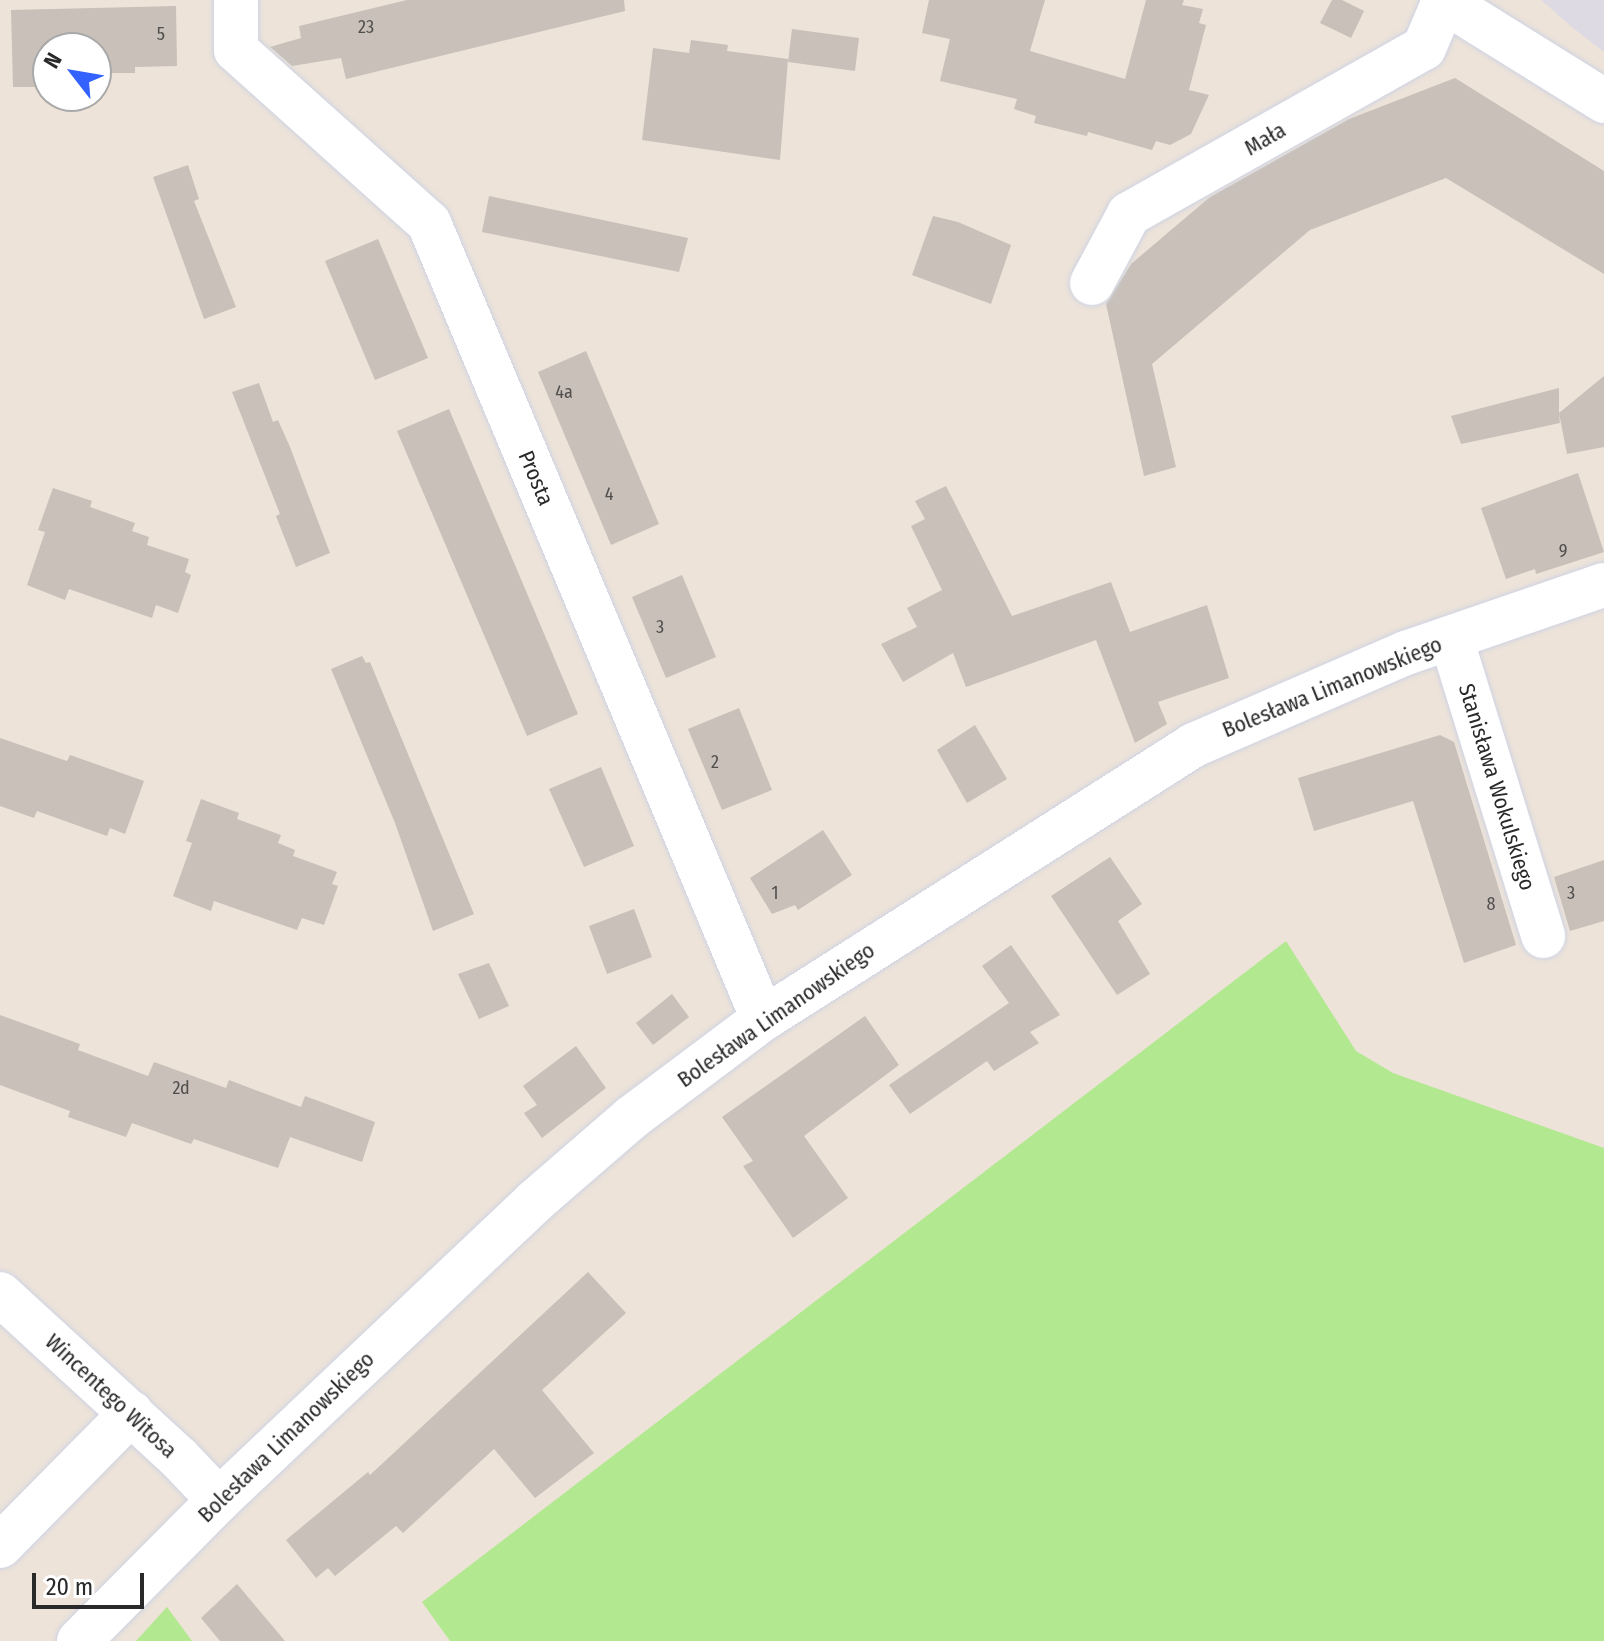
<!DOCTYPE html>
<meta charset="utf-8">
<style>
body{margin:0}
#map{position:relative;width:1604px;height:1641px;overflow:hidden;background:#ede3d9;font-family:"Fira Sans Condensed",sans-serif}
div>[style]{position:absolute}
[style*='--x']{left:calc(var(--x)*1px);top:calc(var(--y)*1px);width:calc(var(--w)*1px);rotate:calc(var(--a)*1deg)}
.industrial>*{inset:0;background:#dddae4}
.green>*{inset:0;background:#b2e890}
.building>*{inset:0;background:#c8c0b9}
.roads{filter:drop-shadow(0 0 2px #ced3e3) drop-shadow(0 0 2px #ced3e3)}
.minor>*{height:44px;margin:-22px;padding:0 22px;transform-origin:22px;border-radius:22px;background:#fff}
.secondary>*{height:44px;margin:-22px;padding:0 22px;transform-origin:22px;border-radius:22px;background:#fff}
span{translate:-50% -50%;white-space:nowrap;text-align:center;line-height:1.15;-webkit-text-stroke:6px #fff;paint-order:stroke}
.number-label{font-size:18px;color:#514f4d}
.number-label span{-webkit-text-stroke-width:0}
.street-label{font-size:22px;color:#292929}
.north{position:absolute;left:32px;top:32px;width:80px;height:80px;box-sizing:border-box;background:#fff;border:2px solid #a9a9a9;border-radius:50%;rotate:301deg;font-size:22px;font-weight:700;line-height:32px;text-align:center;color:#292929}
.north::after{content:'';display:block;margin:auto;width:28px;height:36px;background:#3362ff;clip-path:polygon(50% 0,100% 100%,50% 72%,0 100%)}
.scale{position:absolute;left:32px;top:1573px;width:112px;height:36px;box-sizing:border-box;border:4px solid #292929;border-top:0;padding-left:10px;font-size:24px;line-height:28px;white-space:nowrap;color:#292929;-webkit-text-stroke:6px #fff;paint-order:stroke}
</style>
<div id="map">
<div class="industrial">
<div style="clip-path:polygon(1541px 0,1604px 0,1604px 52px,1573px 28px)"></div>
</div>
<div class="green">
<div style="clip-path:polygon(1286px 941px,1356px 1051px,1393px 1073px,1604px 1148px,1604px 1641px,450px 1641px,422px 1602px)"></div>
<div style="clip-path:polygon(167px 1607px,192px 1641px,136px 1641px)"></div>
</div>
<div class="building">
<div style="clip-path:polygon(407px 0,624px 0,625px 11px,346px 79px,341px 58px,292px 66px,270px 47px,301px 38px,299px 26px)"></div>
<div style="clip-path:polygon(929px 0,1045px 0,1030px 51px,1125px 79px,1146px 0,1184px 0,1182px 5px,1203px 9px,1199px 23px,1206px 25px,1189px 90px,1209px 95px,1191px 134px,1170px 145px,1156px 141px,1152px 150px,1088px 132px,1087px 136px,1034px 123px,1036px 116px,1014px 109px,1017px 99px,940px 81px,950px 39px,922px 33px)"></div>
<div style="clip-path:polygon(1332px 0,1342px 0,1364px 11px,1351px 38px,1320px 23px)"></div>
<div style="clip-path:polygon(176px 6px,177px 66px,135px 67px,135px 73px,103px 73px,103px 77px,96px 77px,96px 48px,48px 48px,46px 87px,13px 87px,11px 10px)"></div>
<div style="clip-path:polygon(792px 29px,859px 38px,855px 71px,788px 62px)"></div>
<div style="clip-path:polygon(691px 40px,728px 45px,727px 51px,788px 59px,780px 160px,642px 140px,653px 48px,689px 53px)"></div>
<div style="clip-path:polygon(1455px 78px,1604px 171px,1604px 274px,1446px 178px,1310px 230px,1152px 364px,1176px 467px,1144px 476px,1106px 304px,1131px 264px,1210px 197px,1349px 119px)"></div>
<div style="clip-path:polygon(188px 165px,199px 199px,194px 201px,236px 307px,204px 319px,153px 177px)"></div>
<div style="clip-path:polygon(489px 196px,688px 238px,679px 272px,482px 232px)"></div>
<div style="clip-path:polygon(933px 216px,958px 222px,1011px 245px,991px 304px,912px 275px)"></div>
<div style="clip-path:polygon(378px 239px,428px 358px,375px 380px,325px 261px)"></div>
<div style="clip-path:polygon(586px 351px,659px 524px,611px 545px,538px 372px)"></div>
<div style="clip-path:polygon(1604px 376px,1604px 447px,1567px 454px,1559px 413px,1560px 423px,1461px 444px,1451px 416px,1559px 388px,1559px 413px)"></div>
<div style="clip-path:polygon(259px 383px,273px 422px,278px 420px,290px 447px,330px 553px,296px 567px,276px 516px,280px 514px,232px 392px)"></div>
<div style="clip-path:polygon(449px 409px,578px 714px,527px 736px,397px 431px)"></div>
<div style="clip-path:polygon(1578px 473px,1604px 552px,1536px 574px,1535px 569px,1506px 579px,1481px 508px)"></div>
<div style="clip-path:polygon(946px 486px,1012px 616px,1111px 582px,1130px 632px,1207px 605px,1229px 678px,1158px 702px,1167px 724px,1135px 743px,1096px 640px,966px 687px,953px 653px,903px 682px,881px 644px,917px 627px,907px 608px,942px 590px,911px 526px,925px 519px,915px 501px)"></div>
<div style="clip-path:polygon(53px 488px,92px 501px,90px 507px,135px 523px,132px 531px,149px 537px,147px 545px,189px 559px,185px 572px,191px 575px,178px 613px,156px 605px,152px 618px,69px 589px,65px 600px,27px 585px,45px 532px,38px 530px)"></div>
<div style="clip-path:polygon(682px 575px,716px 657px,666px 678px,632px 597px)"></div>
<div style="clip-path:polygon(362px 656px,366px 663px,370px 662px,474px 914px,433px 931px,395px 823px,331px 669px)"></div>
<div style="clip-path:polygon(739px 708px,772px 790px,722px 810px,688px 729px)"></div>
<div style="clip-path:polygon(975px 725px,1007px 779px,967px 803px,937px 750px)"></div>
<div style="clip-path:polygon(1440px 735px,1454px 742px,1516px 945px,1464px 963px,1413px 801px,1314px 831px,1298px 778px)"></div>
<div style="clip-path:polygon(0 738px,67px 761px,70px 755px,144px 781px,125px 834px,110px 828px,107px 836px,37px 811px,34px 818px,0 806px)"></div>
<div style="clip-path:polygon(601px 767px,634px 846px,584px 867px,549px 789px)"></div>
<div style="clip-path:polygon(201px 799px,239px 813px,237px 819px,281px 835px,278px 843px,295px 850px,293px 856px,337px 872px,332px 884px,338px 886px,324px 925px,302px 918px,297px 930px,214px 901px,211px 911px,173px 896px,192px 843px,186px 841px)"></div>
<div style="clip-path:polygon(823px 830px,852px 875px,798px 910px,795px 905px,772px 914px,750px 878px)"></div>
<div style="clip-path:polygon(1110px 857px,1142px 904px,1118px 921px,1150px 974px,1117px 995px,1051px 896px)"></div>
<div style="clip-path:polygon(1604px 860px,1604px 921px,1570px 931px,1554px 877px)"></div>
<div style="clip-path:polygon(634px 909px,652px 957px,607px 974px,589px 926px)"></div>
<div style="clip-path:polygon(1011px 945px,1060px 1015px,1030px 1032px,1039px 1043px,994px 1071px,987px 1061px,910px 1114px,889px 1085px,1009px 1003px,982px 966px)"></div>
<div style="clip-path:polygon(489px 963px,509px 1006px,479px 1019px,458px 974px)"></div>
<div style="clip-path:polygon(672px 994px,689px 1017px,653px 1045px,636px 1023px)"></div>
<div style="clip-path:polygon(0 1015px,80px 1044px,78px 1050px,148px 1076px,154px 1062px,226px 1088px,229px 1080px,301px 1107px,305px 1096px,375px 1122px,362px 1162px,290px 1137px,278px 1168px,194px 1139px,191px 1144px,132px 1123px,126px 1137px,68px 1117px,70px 1111px,0 1085px)"></div>
<div style="clip-path:polygon(865px 1016px,899px 1065px,804px 1136px,848px 1198px,793px 1238px,743px 1166px,753px 1161px,722px 1117px)"></div>
<div style="clip-path:polygon(576px 1046px,606px 1088px,542px 1138px,524px 1113px,537px 1105px,523px 1086px)"></div>
<div style="clip-path:polygon(588px 1272px,626px 1313px,542px 1390px,594px 1453px,535px 1498px,494px 1449px,403px 1533px,396px 1526px,335px 1576px,328px 1568px,316px 1578px,286px 1540px,368px 1472px,370px 1475px)"></div>
<div style="clip-path:polygon(237px 1584px,285px 1641px,220px 1641px,201px 1618px)"></div>
</div>
<div class="roads">
<div class="minor">
<div style="--x:236;--y:0;--w:50;--a:90"></div>
<div style="--x:236;--y:50;--w:259;--a:41.9"></div>
<div style="--x:429;--y:223;--w:863;--a:67.24"></div>
<div style="--x:1092;--y:283;--w:78;--a:-61.8"></div>
<div style="--x:1129;--y:214;--w:338;--a:-29.4"></div>
<div style="--x:1424;--y:48;--w:51;--a:-66.9"></div>
<div style="--x:1451;--y:638;--w:312;--a:72.8"></div>
<div style="--x:0;--y:1294;--w:241;--a:42.5"></div>
<div style="--x:178;--y:1457;--w:59;--a:46.4"></div>
<div style="--x:0;--y:1546;--w:187;--a:-45.4"></div>
</div>
<div class="secondary">
<div style="--x:1442;--y:0;--w:191;--a:31.9"></div>
<div style="--x:79;--y:1641;--w:199;--a:-45.2"></div>
<div style="--x:219;--y:1500;--w:434;--a:-43.4"></div>
<div style="--x:534;--y:1202;--w:128;--a:-40.9"></div>
<div style="--x:631;--y:1118;--w:165;--a:-36.9"></div>
<div style="--x:763;--y:1019;--w:511;--a:-32.45"></div>
<div style="--x:1194;--y:745;--w:231;--a:-23.5"></div>
<div style="--x:1406;--y:653;--w:209;--a:-19"></div>
</div>
</div>
<div class="number-label">
<span style="left:366px;top:27px">23</span>
<span style="left:161px;top:34px">5</span>
<span style="left:564px;top:392px">4a</span>
<span style="left:609px;top:494px">4</span>
<span style="left:1563px;top:551px">9</span>
<span style="left:660px;top:627px">3</span>
<span style="left:715px;top:762px">2</span>
<span style="left:775px;top:893px">1</span>
<span style="left:1571px;top:893px">3</span>
<span style="left:1491px;top:904px">8</span>
<span style="left:181px;top:1088px">2d</span>
</div>
<div class="street-label">
<span style="left:1265px;top:139px;rotate:-30deg">Mała</span>
<span style="left:536px;top:478px;rotate:67deg">Prosta</span>
<span style="left:1332px;top:687px;rotate:-22deg">Bolesława Limanowskiego</span>
<span style="left:1497px;top:787px;rotate:73deg">Stanisława Wokulskiego</span>
<span style="left:776px;top:1015px;rotate:-35deg">Bolesława Limanowskiego</span>
<span style="left:111px;top:1396px;rotate:43deg">Wincentego Witosa</span>
<span style="left:286px;top:1437px;rotate:-44deg">Bolesława Limanowskiego</span>
</div>
<div class="north">N</div>
<div class="scale">20 m</div>
</div>
